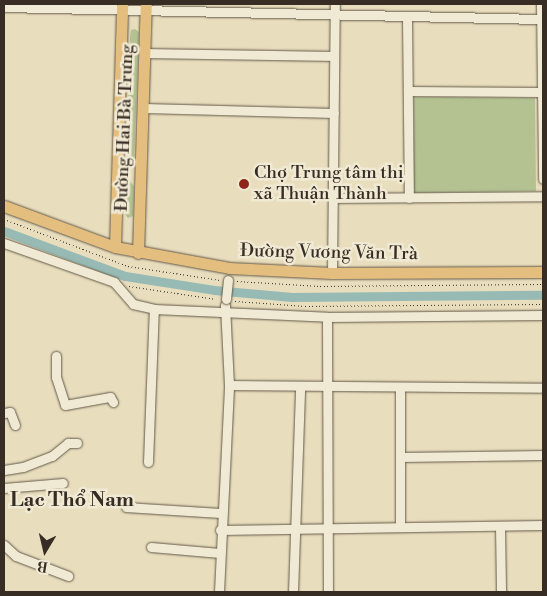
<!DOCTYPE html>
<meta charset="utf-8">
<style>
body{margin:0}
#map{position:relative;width:547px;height:596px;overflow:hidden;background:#e8ddbc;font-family:"Libre Bodoni",serif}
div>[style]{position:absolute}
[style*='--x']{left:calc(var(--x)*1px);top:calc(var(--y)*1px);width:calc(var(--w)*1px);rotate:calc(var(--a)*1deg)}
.green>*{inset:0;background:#b4c292}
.canal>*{height:9px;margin:-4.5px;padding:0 4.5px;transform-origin:4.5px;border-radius:4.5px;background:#97bbb4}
.path>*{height:1px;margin-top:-0.5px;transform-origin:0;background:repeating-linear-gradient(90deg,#372d24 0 1px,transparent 0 3.5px)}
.roads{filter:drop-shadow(0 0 1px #63594a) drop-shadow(0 0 1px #63594a)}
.minor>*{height:9px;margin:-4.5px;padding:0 4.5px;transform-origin:4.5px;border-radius:4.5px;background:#f0e9d3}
.major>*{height:11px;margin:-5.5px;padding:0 5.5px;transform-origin:5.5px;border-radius:5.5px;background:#e4be7e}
.bridges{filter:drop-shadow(0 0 1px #63594a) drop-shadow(0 0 1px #63594a)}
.minor-bridge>*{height:9px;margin:-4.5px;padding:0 4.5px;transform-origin:4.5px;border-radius:4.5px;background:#f0e9d3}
.dots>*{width:14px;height:14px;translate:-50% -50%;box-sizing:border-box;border:2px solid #f0e9d3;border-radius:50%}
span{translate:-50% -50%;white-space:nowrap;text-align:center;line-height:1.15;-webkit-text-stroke:5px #f0e9d3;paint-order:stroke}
.street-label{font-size:18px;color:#372d24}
.poi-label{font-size:18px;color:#372d24}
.left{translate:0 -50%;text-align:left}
.quarter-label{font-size:20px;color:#372d24;font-weight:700}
.frame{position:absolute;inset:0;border:5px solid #372d24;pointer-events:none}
.north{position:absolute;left:20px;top:526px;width:50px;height:50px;-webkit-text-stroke:4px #f0e9d3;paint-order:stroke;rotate:189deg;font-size:14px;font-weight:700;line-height:20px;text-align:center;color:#372d24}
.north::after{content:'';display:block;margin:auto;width:18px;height:22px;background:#372d24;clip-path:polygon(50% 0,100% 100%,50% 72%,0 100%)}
</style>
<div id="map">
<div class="green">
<div style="clip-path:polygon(135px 29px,139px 32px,134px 159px,130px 162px,126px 158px,130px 37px,131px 30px)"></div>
<div style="clip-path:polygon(414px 97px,535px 98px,536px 191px,414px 193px)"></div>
<div style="clip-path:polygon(130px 181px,134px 186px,133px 216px,128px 218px,124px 213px,127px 183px)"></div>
</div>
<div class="canal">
<div style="--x:4;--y:231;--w:129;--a:20.4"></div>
<div style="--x:125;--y:276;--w:90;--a:8.9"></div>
<div style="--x:214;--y:290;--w:78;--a:5.1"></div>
<div style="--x:292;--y:297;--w:251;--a:-0.5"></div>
</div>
<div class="path">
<div style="--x:4;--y:219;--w:133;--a:20.8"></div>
<div style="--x:128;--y:266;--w:93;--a:8.7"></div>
<div style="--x:237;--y:281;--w:83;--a:3.4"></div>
<div style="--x:320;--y:286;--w:223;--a:-0.5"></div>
<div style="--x:129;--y:286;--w:88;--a:8.5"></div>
<div style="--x:235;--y:301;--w:70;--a:4.1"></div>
<div style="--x:305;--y:306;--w:238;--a:-0.5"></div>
</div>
<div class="roads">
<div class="minor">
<div style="--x:541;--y:4;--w:175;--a:89.3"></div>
<div style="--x:4;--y:7;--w:539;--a:1.28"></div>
<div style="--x:407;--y:17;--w:181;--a:89.4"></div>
<div style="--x:146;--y:53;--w:187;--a:0.9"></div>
<div style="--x:408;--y:91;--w:133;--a:0.4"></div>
<div style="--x:144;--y:108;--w:190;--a:1.5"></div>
<div style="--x:334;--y:198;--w:209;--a:-0.5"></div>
<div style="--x:4;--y:243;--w:117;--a:19.5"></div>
<div style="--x:114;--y:282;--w:29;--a:49"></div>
<div style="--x:133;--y:304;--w:22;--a:13"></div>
<div style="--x:154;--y:309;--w:173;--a:2.6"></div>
<div style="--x:327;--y:317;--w:216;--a:-0.5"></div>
<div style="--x:332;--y:273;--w:269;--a:-89.4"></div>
<div style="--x:327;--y:317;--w:275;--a:89.8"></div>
<div style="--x:56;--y:356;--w:21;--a:90"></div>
<div style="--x:56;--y:377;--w:29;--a:72"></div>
<div style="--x:65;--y:405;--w:46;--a:-10.1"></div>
<div style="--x:110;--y:397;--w:6;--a:59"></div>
<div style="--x:229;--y:385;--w:314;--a:0.5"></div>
<div style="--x:400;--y:388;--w:139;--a:90"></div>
<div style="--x:4;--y:413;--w:6;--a:-9"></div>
<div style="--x:10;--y:412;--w:14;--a:69"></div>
<div style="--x:400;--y:457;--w:143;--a:-0.8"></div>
<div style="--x:148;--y:462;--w:153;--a:-87.8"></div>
<div style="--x:4;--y:470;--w:19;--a:-9"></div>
<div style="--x:23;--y:467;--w:31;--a:-21"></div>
<div style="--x:52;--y:456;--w:21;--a:-39"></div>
<div style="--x:68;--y:443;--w:9;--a:0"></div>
<div style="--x:4;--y:488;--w:59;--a:-4.8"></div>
<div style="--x:126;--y:507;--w:94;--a:3.7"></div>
<div style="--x:500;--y:526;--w:66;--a:89.1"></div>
<div style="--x:220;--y:530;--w:323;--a:-0.9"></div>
<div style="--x:4;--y:545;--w:16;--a:43"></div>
<div style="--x:16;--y:556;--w:56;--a:21"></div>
<div style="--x:151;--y:547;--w:69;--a:5"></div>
<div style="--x:219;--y:592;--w:207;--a:-87.2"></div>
<div style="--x:229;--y:385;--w:80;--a:-92.9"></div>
<div style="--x:293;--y:592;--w:205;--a:-88"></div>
</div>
<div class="major">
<div style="--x:4;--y:206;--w:118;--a:20.3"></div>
<div style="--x:115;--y:247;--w:116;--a:10.4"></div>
<div style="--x:229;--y:268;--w:103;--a:2.8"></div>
<div style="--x:332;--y:273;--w:211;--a:-0.3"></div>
<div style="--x:115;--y:247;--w:243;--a:-88.3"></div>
<div style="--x:138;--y:253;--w:249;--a:-88.2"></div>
</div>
</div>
<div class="bridges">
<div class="minor-bridge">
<div style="--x:226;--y:299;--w:19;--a:-84"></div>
</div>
</div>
<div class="dots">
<div style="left:244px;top:184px;background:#8f2418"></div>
</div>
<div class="street-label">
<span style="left:125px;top:128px;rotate:-88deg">Đường Hai Bà Trưng</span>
<span style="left:329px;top:253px;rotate:1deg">Đường Vương Văn Trà</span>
</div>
<div class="poi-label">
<span class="left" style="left:254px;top:184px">Chợ Trung tâm thị<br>xã Thuận Thành</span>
</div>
<div class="quarter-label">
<span style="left:72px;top:500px">Lạc Thổ Nam</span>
</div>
<div class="frame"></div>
<div class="north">B</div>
</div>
